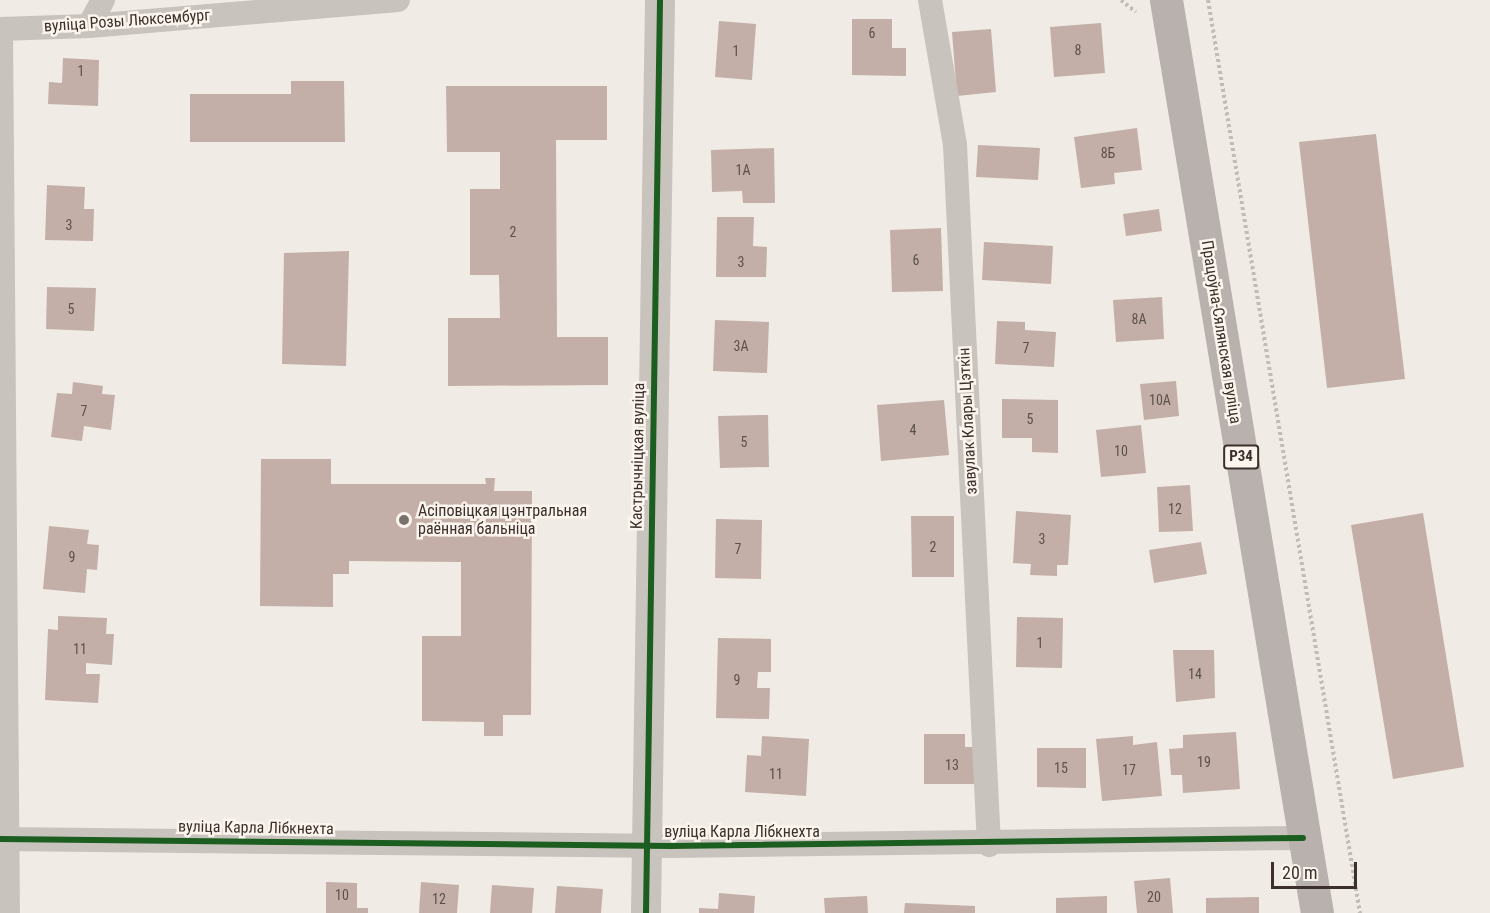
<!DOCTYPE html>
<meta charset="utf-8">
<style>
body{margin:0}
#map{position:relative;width:1490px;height:913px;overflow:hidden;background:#f0ebe5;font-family:"Roboto Condensed",sans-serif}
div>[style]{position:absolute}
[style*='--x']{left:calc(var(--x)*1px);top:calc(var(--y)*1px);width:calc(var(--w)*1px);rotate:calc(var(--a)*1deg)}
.building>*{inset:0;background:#c3afa7}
.path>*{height:4px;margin-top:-2px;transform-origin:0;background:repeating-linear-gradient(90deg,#c2bbb6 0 3px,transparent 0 6px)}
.minor>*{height:24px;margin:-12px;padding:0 12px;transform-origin:12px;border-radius:12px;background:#c9c3be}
.tertiary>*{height:30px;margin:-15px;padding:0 15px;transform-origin:15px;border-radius:15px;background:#c9c3be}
.primary>*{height:33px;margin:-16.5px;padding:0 16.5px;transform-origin:16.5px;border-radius:16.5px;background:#b8b1ad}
.cycleway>*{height:6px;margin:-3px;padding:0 3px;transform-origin:3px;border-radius:3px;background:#1b5e20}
.dots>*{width:16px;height:16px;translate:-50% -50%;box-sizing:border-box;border:3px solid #fbf5ee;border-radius:50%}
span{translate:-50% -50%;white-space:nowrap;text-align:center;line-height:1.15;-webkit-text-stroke:5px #fbf5ee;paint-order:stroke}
.number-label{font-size:14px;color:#5d504a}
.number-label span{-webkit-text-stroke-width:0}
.shield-label span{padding:2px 4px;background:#fbf5ee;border:2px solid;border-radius:4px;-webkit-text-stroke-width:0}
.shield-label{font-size:15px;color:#3b302b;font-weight:700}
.street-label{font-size:16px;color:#3b302b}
.poi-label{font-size:16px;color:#3b302b}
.left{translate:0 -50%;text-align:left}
.scale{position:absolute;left:1271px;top:862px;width:86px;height:27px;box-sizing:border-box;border:3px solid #3b302b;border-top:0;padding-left:8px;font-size:18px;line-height:21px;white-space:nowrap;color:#3b302b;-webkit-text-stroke:4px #fbf5ee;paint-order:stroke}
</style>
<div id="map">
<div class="building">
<div style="clip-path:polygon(852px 19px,892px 19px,892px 48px,906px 48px,906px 76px,852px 75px)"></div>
<div style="clip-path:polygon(719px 21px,756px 24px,752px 80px,715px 77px)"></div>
<div style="clip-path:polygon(1101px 23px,1105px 73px,1054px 77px,1050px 27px)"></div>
<div style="clip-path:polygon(991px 29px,996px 92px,957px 96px,952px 32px)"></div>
<div style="clip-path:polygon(63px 58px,99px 60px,98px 106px,48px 104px,49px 82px,62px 83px)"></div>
<div style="clip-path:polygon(291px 81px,344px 81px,345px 142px,190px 142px,190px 94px,291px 94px)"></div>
<div style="clip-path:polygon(446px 86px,607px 86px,607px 140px,556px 140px,557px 337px,608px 337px,608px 385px,448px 386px,448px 318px,500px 318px,499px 275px,470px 275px,470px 189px,500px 189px,500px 152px,447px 152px)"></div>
<div style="clip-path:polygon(1137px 128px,1142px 170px,1114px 173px,1115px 184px,1081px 188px,1074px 137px)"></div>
<div style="clip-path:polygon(1376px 134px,1405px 379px,1327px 388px,1299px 142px)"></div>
<div style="clip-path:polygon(978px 145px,1040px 148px,1038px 180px,976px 177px)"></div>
<div style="clip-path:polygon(774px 148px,775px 203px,743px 203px,742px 191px,712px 192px,711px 150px)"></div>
<div style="clip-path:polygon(47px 185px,85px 187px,84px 209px,94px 209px,93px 241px,45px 240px)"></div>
<div style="clip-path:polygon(1159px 209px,1162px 231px,1126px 236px,1123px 214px)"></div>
<div style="clip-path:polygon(717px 217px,754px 217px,753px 246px,767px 247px,766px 277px,716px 277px)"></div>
<div style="clip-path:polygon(941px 228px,943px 291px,892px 292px,890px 230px)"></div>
<div style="clip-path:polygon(984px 242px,1053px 246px,1051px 284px,982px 280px)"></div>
<div style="clip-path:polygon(349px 251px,346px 366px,282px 364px,284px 253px)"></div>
<div style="clip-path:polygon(47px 287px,96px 288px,94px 331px,46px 329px)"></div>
<div style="clip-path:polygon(1162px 297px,1164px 339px,1116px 342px,1113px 300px)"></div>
<div style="clip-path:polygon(715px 320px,769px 322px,767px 373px,713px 371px)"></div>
<div style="clip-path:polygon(997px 321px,1025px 322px,1025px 330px,1056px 332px,1054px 367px,995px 364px)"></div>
<div style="clip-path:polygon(1176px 381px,1179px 416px,1144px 420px,1140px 384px)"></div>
<div style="clip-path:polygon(73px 382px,103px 386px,102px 394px,115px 395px,111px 430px,84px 426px,82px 441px,51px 437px,57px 393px,72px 394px)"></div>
<div style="clip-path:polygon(1002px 399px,1058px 400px,1058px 453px,1032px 452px,1032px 438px,1002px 438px)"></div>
<div style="clip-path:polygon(944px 400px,949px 455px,881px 461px,877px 405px)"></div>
<div style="clip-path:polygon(768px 415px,769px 467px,720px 468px,718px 416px)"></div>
<div style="clip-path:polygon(1141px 425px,1146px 473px,1101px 477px,1096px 430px)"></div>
<div style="clip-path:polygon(261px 459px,331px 459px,331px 484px,486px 484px,485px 478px,495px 478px,494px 491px,532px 491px,531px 715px,503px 715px,503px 736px,484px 736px,484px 722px,422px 721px,422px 636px,461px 636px,461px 562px,349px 561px,349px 574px,333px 574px,333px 607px,260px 606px)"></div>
<div style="clip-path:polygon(1190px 485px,1193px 531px,1159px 532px,1157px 487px)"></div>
<div style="clip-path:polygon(1016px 511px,1071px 515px,1068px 565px,1057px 565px,1057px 576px,1030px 575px,1031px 564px,1013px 563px)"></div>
<div style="clip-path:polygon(1423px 513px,1464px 767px,1393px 779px,1351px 525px)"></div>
<div style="clip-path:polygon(911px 516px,954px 516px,954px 577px,912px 577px)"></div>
<div style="clip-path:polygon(716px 519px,762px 520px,761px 579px,715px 578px)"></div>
<div style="clip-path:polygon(49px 526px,89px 530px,87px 544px,99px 545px,97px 570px,87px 569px,85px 593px,43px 589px)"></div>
<div style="clip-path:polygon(1201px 542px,1207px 574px,1154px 583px,1149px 550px)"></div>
<div style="clip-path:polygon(58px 616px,107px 618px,106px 634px,114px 634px,112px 665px,86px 663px,86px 674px,100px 674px,98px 703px,45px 700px,48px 629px,58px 630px)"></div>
<div style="clip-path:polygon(1017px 617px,1063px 618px,1062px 668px,1016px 667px)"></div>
<div style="clip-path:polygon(718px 638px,771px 639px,771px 672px,758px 672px,757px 688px,770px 688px,769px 719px,716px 718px)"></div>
<div style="clip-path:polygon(1173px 650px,1214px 650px,1215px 698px,1176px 702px)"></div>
<div style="clip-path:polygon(1236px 732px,1240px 789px,1183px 793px,1182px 775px,1171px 775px,1169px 749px,1183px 748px,1183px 735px)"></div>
<div style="clip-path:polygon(924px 734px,965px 734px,965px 747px,980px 747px,980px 784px,924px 784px)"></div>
<div style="clip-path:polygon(762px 736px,809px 739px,806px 796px,745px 792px,747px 755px,761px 756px)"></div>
<div style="clip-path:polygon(1133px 736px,1133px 745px,1157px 742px,1162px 796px,1102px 801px,1096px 739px)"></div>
<div style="clip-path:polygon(1037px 748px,1086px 748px,1086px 788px,1037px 787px)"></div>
<div style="clip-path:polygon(1170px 878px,1173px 913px,1137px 913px,1134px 881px)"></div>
<div style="clip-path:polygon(326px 882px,357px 883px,357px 908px,368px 908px,368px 913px,326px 913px)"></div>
<div style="clip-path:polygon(421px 882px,459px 885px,457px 913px,419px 913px)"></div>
<div style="clip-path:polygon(492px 885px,534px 888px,532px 913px,490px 913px)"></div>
<div style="clip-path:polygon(557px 886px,603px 889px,601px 913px,555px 913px)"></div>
<div style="clip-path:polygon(719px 893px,755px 896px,754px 913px,699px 913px,699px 908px,718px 909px)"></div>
<div style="clip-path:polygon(867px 896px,868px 913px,825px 913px,824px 898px)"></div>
<div style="clip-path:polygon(1107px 896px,1107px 913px,1056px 913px,1056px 898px)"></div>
<div style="clip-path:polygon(1259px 897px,1259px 913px,1206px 913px,1206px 898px)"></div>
<div style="clip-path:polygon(905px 903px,975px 906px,975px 913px,904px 913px)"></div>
</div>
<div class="path">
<div style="--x:1121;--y:0;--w:19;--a:39"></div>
<div style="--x:1208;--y:0;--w:926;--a:80.55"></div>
</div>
<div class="minor">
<div style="--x:930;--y:0;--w:147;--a:80.2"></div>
<div style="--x:955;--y:145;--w:701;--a:87.22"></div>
<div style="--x:89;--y:26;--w:30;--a:-62"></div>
<div style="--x:0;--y:29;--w:89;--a:-1.9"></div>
<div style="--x:89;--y:26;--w:310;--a:-4.8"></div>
<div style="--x:1;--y:29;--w:884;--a:89.55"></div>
<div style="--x:0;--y:839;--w:671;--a:0.6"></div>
<div style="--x:671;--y:846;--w:632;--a:-0.73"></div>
</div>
<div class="tertiary">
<div style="--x:646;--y:913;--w:913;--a:-89.12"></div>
</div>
<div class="primary">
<div style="--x:1166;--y:0;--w:925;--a:80.61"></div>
</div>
<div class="cycleway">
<div style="--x:0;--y:839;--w:671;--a:0.6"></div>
<div style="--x:671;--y:846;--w:632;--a:-0.73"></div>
<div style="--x:646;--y:913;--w:913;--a:-89.12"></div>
</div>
<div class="dots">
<div style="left:404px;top:520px;background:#7a716c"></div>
</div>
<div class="number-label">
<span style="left:872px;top:33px">6</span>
<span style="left:1078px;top:50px">8</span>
<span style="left:736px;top:51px">1</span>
<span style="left:81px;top:71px">1</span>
<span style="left:1108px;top:153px">8Б</span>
<span style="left:743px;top:170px">1А</span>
<span style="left:69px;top:225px">3</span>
<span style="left:513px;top:232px">2</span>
<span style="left:916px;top:260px">6</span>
<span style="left:741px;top:262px">3</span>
<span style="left:71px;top:309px">5</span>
<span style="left:1139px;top:319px">8А</span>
<span style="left:741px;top:346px">3А</span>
<span style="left:1026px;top:348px">7</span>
<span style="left:1160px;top:400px">10А</span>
<span style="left:84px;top:411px">7</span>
<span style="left:1030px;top:419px">5</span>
<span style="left:913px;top:430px">4</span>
<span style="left:744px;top:442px">5</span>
<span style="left:1121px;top:451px">10</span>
<span style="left:1175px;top:509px">12</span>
<span style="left:1042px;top:539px">3</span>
<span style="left:933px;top:547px">2</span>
<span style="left:738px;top:549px">7</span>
<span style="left:72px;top:557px">9</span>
<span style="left:1040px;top:643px">1</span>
<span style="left:80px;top:649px">11</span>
<span style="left:1195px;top:674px">14</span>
<span style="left:737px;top:680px">9</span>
<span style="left:1204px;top:762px">19</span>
<span style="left:952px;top:765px">13</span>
<span style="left:1061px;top:768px">15</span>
<span style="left:1129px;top:770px">17</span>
<span style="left:776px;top:774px">11</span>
<span style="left:342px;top:895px">10</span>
<span style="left:1154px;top:897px">20</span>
<span style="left:439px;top:899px">12</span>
</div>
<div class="shield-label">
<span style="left:1241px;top:457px">Р34</span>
</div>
<div class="street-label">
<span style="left:127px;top:21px;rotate:-4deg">вуліца Розы Люксембург</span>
<span style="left:1221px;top:332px;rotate:81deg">Працоўна-Сялянская вуліца</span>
<span style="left:968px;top:421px;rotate:-93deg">завулак Клары Цэткін</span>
<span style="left:638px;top:456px;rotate:-89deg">Кастрычніцкая вуліца</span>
<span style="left:256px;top:828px;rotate:1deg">вуліца Карла Лібкнехта</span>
<span style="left:742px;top:832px">вуліца Карла Лібкнехта</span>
</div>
<div class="poi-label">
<span class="left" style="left:418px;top:520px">Асіповіцкая цэнтральная<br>раённая бальніца</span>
</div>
<div class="scale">20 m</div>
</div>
